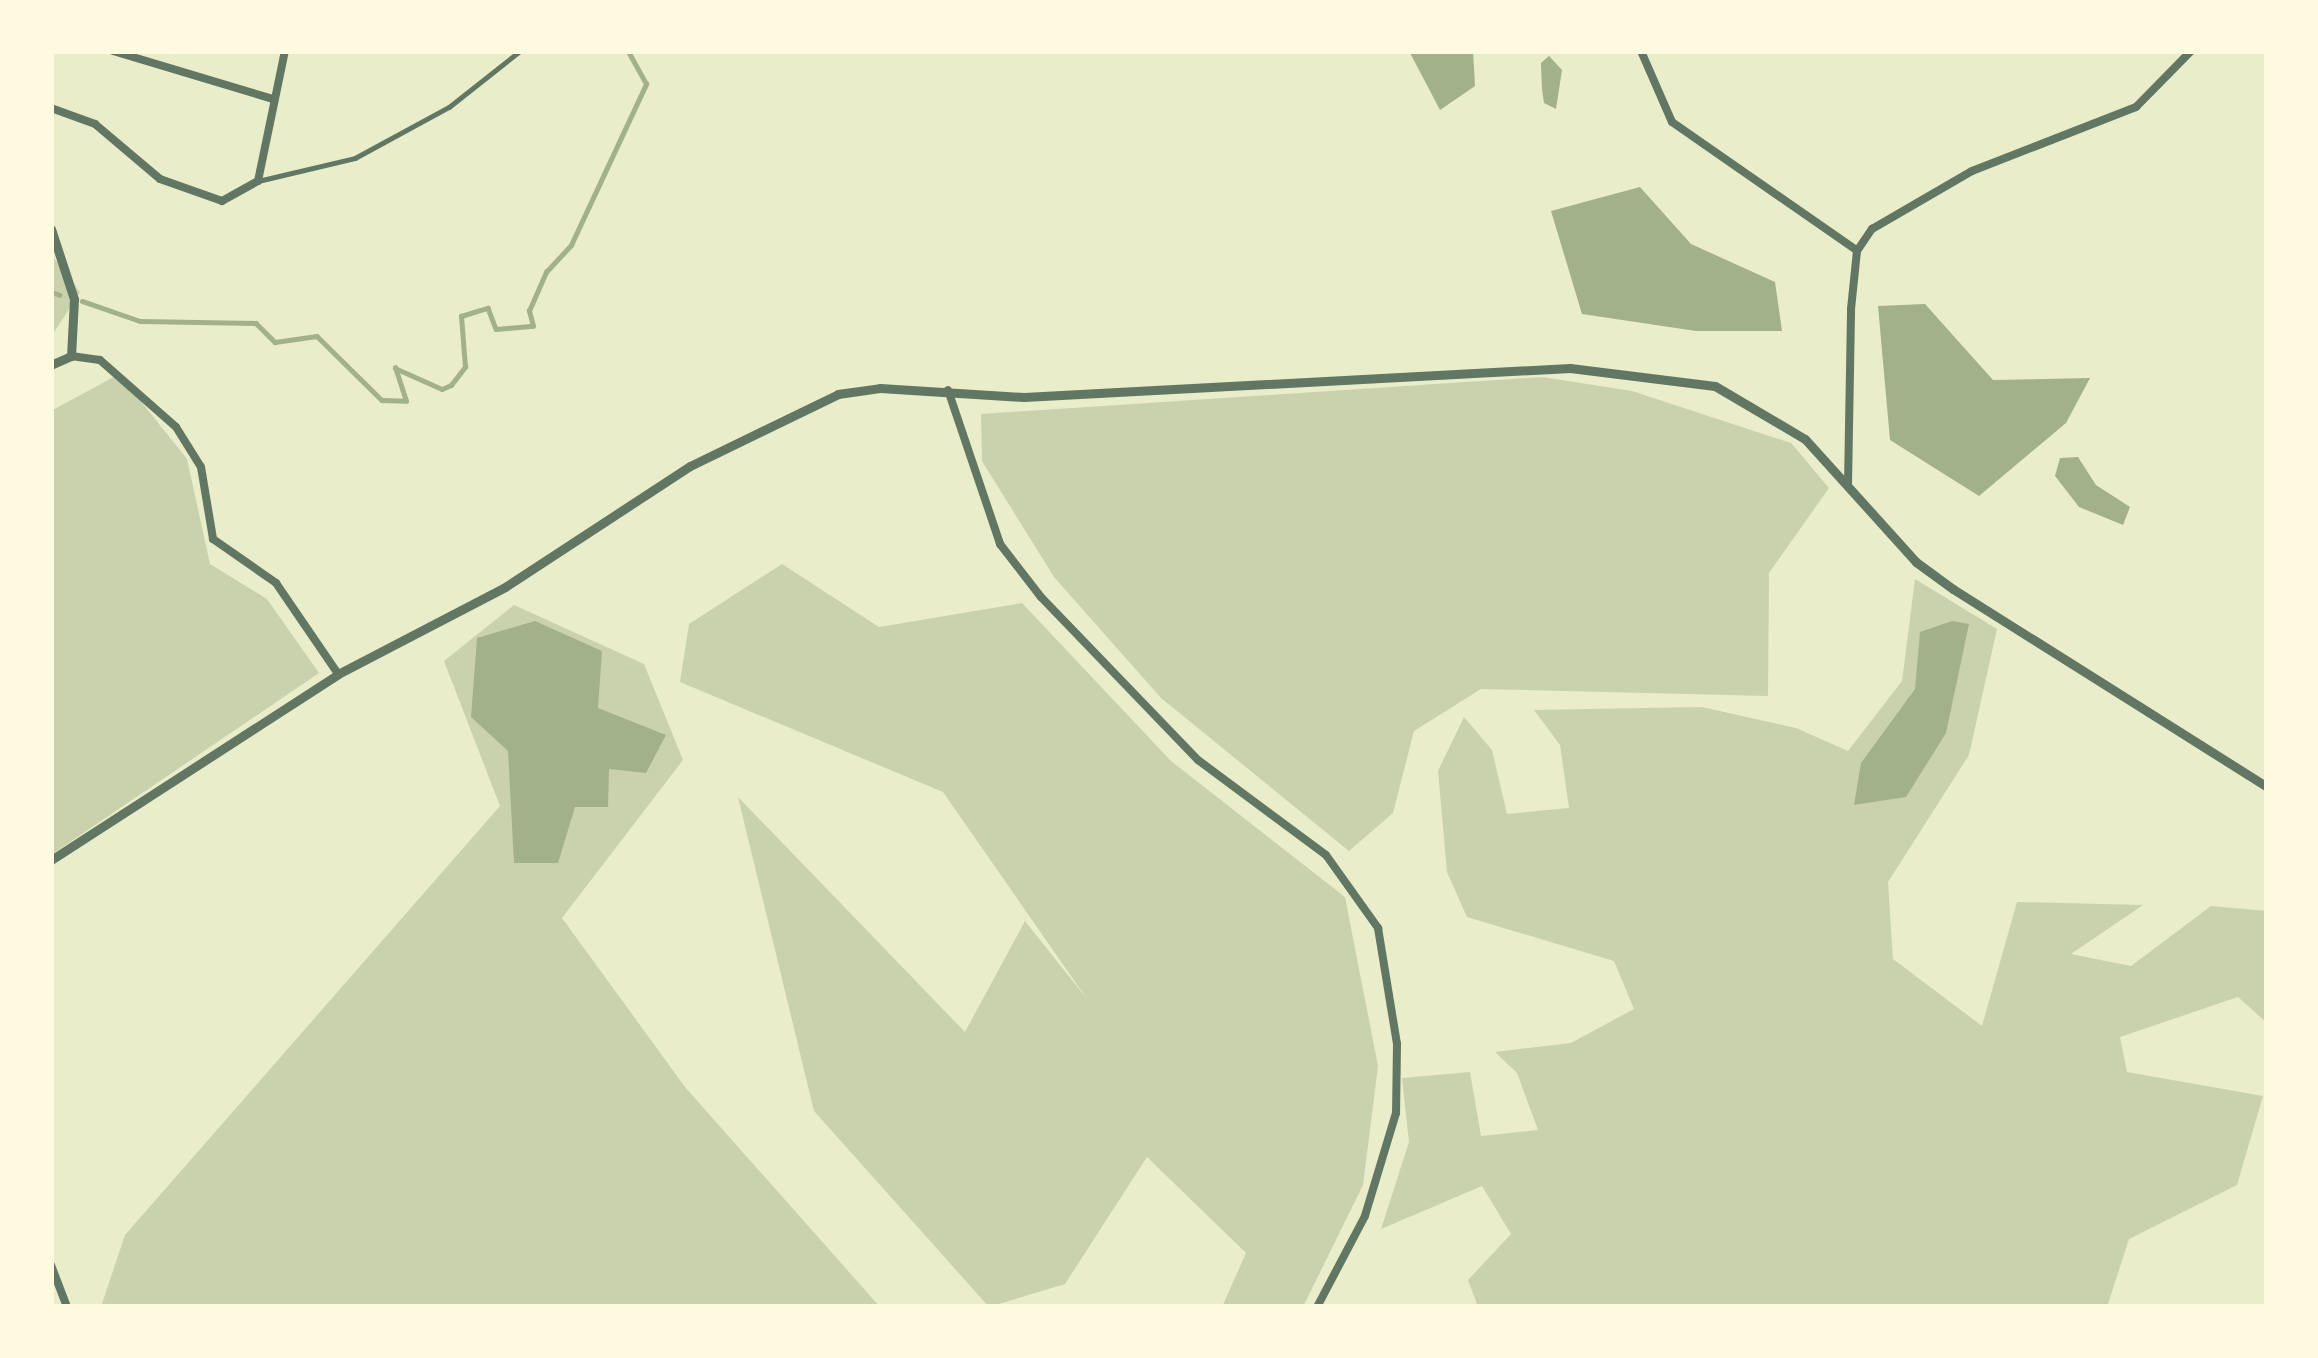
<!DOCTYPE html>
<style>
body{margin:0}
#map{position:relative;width:2318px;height:1358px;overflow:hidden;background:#e9edc9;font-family:Barlow,sans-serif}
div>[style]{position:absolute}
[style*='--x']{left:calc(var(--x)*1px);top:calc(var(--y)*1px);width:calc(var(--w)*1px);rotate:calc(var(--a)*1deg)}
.green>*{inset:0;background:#cad2ad}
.water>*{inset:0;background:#a3b18a}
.stream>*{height:4.5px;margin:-2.25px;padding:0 2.25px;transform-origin:2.25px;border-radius:2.25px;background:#a3b18a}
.service>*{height:4.5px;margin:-2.25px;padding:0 2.25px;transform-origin:2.25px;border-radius:2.25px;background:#617663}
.minor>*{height:8px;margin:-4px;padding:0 4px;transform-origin:4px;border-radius:4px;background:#617663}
.tertiary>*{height:9px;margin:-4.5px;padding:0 4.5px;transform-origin:4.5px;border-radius:4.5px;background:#617663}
span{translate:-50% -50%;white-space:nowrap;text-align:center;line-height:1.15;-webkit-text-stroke:9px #fefae0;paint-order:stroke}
.frame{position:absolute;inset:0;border:54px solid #fefae0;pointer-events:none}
</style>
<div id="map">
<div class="green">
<div style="clip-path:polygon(51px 254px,80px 292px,51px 337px)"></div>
<div style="clip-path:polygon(119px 374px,187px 459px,210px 564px,267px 599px,319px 673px,51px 855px,51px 411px)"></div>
<div style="clip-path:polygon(1542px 377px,1632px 391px,1791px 443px,1829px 488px,1769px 573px,1768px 696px,1481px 689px,1414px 731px,1393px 813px,1349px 851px,1161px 698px,1054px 577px,982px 461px,981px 414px)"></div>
<div style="clip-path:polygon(782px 564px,879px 627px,1022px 603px,1171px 761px,1345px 897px,1378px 1066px,1363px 1185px,1303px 1307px,1222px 1307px,1246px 1253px,1147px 1157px,1065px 1284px,989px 1307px,814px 1111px,738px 797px,965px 1032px,1025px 921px,1087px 999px,943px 792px,680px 682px,689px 624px)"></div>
<div style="clip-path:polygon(1915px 579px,1997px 629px,1969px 755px,1888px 882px,1893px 959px,1982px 1026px,2017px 902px,2143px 905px,2071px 954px,2131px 966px,2211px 906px,2267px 911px,2267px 1023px,2238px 997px,2120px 1037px,2127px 1072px,2263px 1096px,2237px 1185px,2129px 1239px,2107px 1307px,1478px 1307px,1468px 1280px,1511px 1234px,1482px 1186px,1381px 1229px,1409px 1142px,1402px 1078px,1470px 1072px,1481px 1136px,1538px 1130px,1517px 1073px,1495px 1052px,1571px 1043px,1634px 1009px,1614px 961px,1467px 917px,1447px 872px,1438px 771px,1464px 717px,1492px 750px,1507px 814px,1569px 808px,1560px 745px,1534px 710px,1702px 707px,1796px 728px,1848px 751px,1902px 681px)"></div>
<div style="clip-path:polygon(514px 605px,644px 664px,683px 760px,562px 918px,685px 1087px,880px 1307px,101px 1307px,125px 1235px,500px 806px,444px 661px)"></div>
</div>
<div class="water">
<div style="clip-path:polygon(1409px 51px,1473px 51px,1475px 86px,1440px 110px)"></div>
<div style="clip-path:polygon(1549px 56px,1562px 70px,1556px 109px,1544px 103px,1542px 89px,1541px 63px)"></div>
<div style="clip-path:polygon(1640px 187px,1691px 244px,1775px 282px,1782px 331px,1696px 331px,1582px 314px,1551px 211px)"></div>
<div style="clip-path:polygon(1925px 304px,1993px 380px,2090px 378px,2066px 423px,1979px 496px,1890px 440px,1878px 306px)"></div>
<div style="clip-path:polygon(2078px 457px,2096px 485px,2130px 507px,2123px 525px,2079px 507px,2055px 476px,2060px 458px)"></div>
<div style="clip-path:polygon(535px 621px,602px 651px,598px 708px,666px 735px,646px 773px,609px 769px,608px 807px,575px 807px,558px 863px,514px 863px,508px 751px,471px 717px,477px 638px)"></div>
<div style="clip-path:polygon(1952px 621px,1969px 624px,1946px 733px,1906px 797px,1854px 805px,1861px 763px,1915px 689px,1920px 632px)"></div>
</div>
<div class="stream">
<div style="--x:51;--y:292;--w:9;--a:18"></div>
<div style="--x:82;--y:301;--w:61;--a:19"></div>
<div style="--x:140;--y:321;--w:116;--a:1"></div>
<div style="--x:256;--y:323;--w:27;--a:45"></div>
<div style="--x:275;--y:342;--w:42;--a:-8.1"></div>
<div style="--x:317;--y:336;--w:91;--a:44.6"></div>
<div style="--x:382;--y:400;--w:24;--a:2"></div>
<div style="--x:406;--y:401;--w:35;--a:-108"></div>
<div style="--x:395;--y:368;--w:51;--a:24.1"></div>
<div style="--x:442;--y:389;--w:10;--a:-24"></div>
<div style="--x:451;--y:385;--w:23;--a:-52"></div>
<div style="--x:465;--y:367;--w:51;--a:-94.5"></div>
<div style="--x:461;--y:316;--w:28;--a:-17"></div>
<div style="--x:488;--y:308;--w:22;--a:69"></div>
<div style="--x:496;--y:329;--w:37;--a:-5"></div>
<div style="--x:533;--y:326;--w:16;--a:-105"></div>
<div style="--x:529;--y:311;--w:43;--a:-66.4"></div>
<div style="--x:546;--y:272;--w:37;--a:-47"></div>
<div style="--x:571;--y:245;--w:178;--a:-65"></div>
<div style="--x:646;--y:84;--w:38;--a:-119"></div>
</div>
<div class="service">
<div style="--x:258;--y:181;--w:100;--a:-13.3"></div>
<div style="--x:355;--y:158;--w:107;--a:-28.5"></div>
<div style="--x:449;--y:107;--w:90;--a:-38.3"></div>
</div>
<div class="minor">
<div style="--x:113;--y:51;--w:164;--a:16.7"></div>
<div style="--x:1641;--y:51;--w:77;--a:66.4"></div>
<div style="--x:1672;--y:122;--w:224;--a:34.8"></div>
<div style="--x:51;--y:108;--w:47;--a:20"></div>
<div style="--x:95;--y:124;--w:85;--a:40.2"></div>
<div style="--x:160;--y:179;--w:66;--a:19.5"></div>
<div style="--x:222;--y:201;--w:41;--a:-29.1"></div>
<div style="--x:258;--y:181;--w:133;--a:-78.3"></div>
<div style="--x:71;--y:356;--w:29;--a:8"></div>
<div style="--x:100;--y:360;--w:101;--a:41.4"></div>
<div style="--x:176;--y:427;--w:47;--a:58"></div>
<div style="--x:201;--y:467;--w:73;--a:80.5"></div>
<div style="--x:213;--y:539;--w:77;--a:34.9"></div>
<div style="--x:276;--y:583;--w:110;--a:55.7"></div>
<div style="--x:948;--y:390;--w:163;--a:71.3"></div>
<div style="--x:1000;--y:544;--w:67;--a:52.3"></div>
<div style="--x:1041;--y:597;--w:226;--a:46.1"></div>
<div style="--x:1198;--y:760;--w:159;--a:36.6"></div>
<div style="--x:1326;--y:855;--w:90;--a:54.5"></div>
<div style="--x:1378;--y:928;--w:118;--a:80.7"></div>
<div style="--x:1397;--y:1044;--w:69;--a:90.8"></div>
<div style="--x:1396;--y:1113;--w:108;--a:106.8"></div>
<div style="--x:1365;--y:1216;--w:103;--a:117.8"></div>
<div style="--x:1848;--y:485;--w:176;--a:-89"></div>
<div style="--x:1851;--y:309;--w:58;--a:-84.1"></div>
<div style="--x:1857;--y:251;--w:27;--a:-56"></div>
<div style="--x:1872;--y:229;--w:116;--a:-30.1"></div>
<div style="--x:1972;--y:171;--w:176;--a:-21.3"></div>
<div style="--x:2136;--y:107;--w:78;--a:-45.5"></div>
<div style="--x:51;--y:1265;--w:45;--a:69.1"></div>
</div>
<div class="tertiary">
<div style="--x:51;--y:229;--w:74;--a:71.8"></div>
<div style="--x:74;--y:299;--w:57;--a:93"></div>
<div style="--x:71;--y:356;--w:22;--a:156"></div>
<div style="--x:51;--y:860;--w:342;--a:-32.9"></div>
<div style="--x:338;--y:674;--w:188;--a:-27.5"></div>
<div style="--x:505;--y:587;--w:221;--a:-33.2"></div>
<div style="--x:690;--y:466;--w:165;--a:-25.9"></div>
<div style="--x:838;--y:394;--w:42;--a:-8.1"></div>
<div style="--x:880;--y:388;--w:144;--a:3.6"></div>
<div style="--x:1024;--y:397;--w:547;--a:-3.04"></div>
<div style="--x:1570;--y:368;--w:146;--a:7.1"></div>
<div style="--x:1715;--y:386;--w:104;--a:30.5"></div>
<div style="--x:1805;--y:439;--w:166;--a:47.9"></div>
<div style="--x:1916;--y:562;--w:46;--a:36.1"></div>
<div style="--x:1953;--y:589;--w:371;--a:32.2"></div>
</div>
<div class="frame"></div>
</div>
